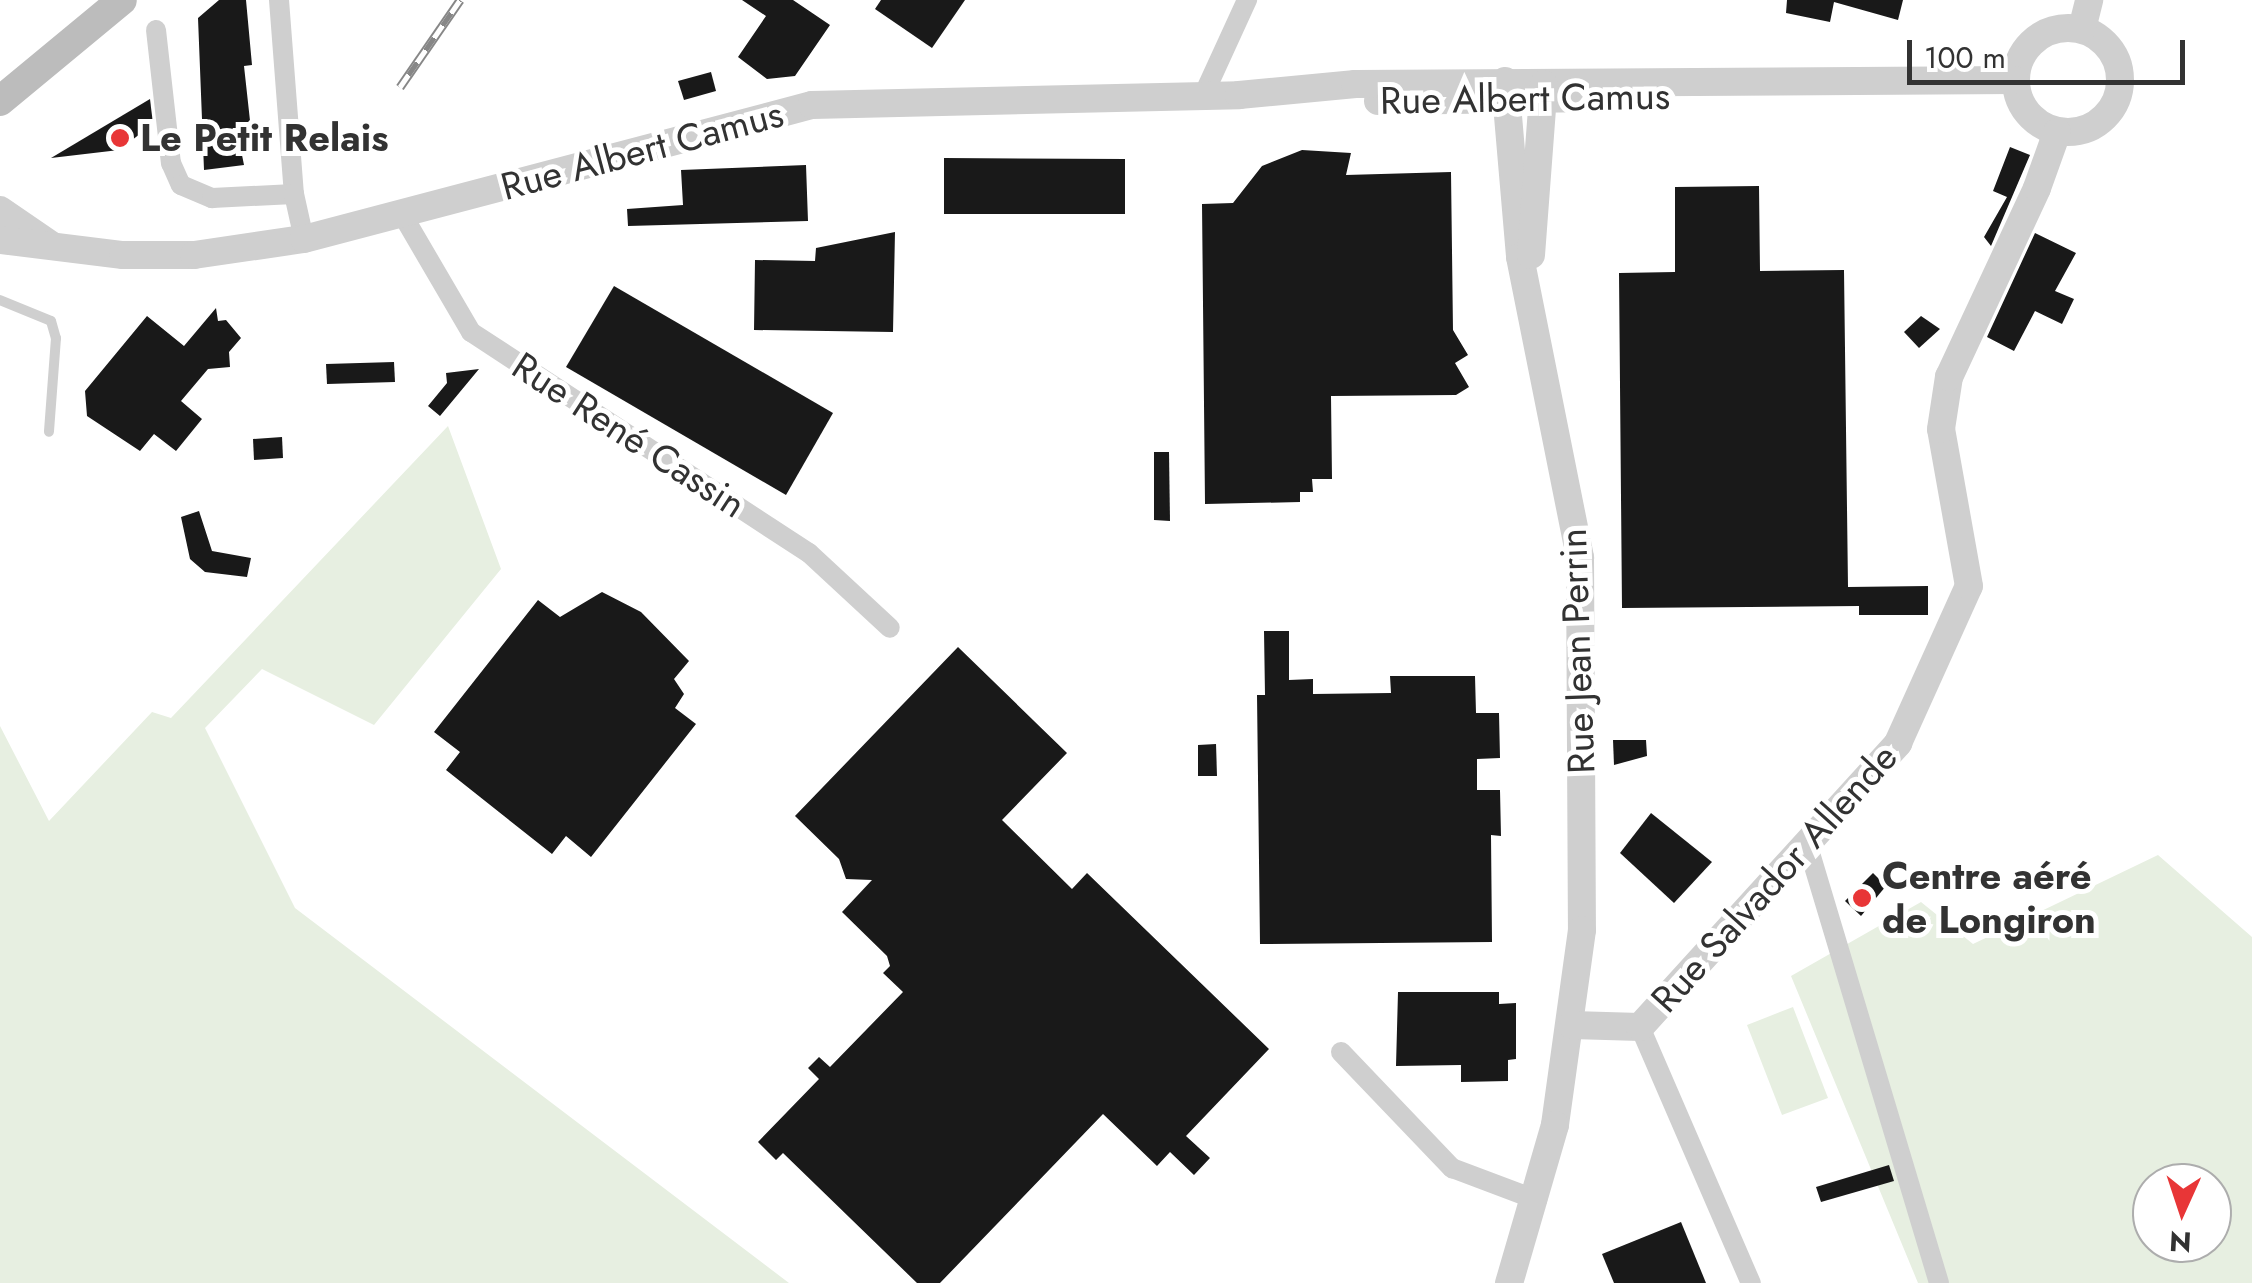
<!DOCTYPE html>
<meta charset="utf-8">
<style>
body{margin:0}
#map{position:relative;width:2252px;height:1283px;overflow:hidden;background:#fff;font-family:Jost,sans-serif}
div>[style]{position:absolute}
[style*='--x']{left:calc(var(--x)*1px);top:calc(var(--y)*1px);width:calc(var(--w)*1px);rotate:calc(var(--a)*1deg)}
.green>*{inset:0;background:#e7efe1}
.building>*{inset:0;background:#191919}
.service>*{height:10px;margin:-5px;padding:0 5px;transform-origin:5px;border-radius:5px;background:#cfcfcf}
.minor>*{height:20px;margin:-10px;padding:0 10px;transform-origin:10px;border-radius:10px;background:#cfcfcf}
.tertiary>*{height:28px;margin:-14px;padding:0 14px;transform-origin:14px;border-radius:14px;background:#cfcfcf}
.tertiary>.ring{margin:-14px;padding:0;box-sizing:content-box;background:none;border:28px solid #cfcfcf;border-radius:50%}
.secondary>*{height:30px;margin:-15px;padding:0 15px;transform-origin:15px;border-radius:15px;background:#bcbcbc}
.rail>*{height:9px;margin-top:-4.5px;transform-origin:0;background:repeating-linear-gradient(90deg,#fff 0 15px,#878787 0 30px);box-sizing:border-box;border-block:2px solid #878787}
.dots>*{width:28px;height:28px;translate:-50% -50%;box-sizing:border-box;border:5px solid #fff;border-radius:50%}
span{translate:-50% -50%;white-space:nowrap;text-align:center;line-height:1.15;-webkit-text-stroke:10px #fff;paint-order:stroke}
.street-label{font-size:38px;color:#323232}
.poi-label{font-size:38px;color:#323232;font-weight:700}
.left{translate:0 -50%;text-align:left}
.north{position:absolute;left:2132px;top:1163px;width:100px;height:100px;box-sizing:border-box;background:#fff;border:2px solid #adadad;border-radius:50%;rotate:183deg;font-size:28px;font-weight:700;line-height:40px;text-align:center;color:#323232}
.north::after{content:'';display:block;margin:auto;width:35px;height:45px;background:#e83637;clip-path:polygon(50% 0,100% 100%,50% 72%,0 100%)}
.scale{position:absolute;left:1907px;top:40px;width:278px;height:45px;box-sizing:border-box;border:5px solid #323232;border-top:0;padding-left:12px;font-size:30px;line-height:35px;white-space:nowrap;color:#323232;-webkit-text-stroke:8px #fff;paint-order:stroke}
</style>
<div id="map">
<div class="green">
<div style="clip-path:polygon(448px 426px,501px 569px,374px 725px,262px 669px,205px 728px,295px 908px,789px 1283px,0 1283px,0 726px,49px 821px,152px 712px,171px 718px)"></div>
<div style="clip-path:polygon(evenodd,2158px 855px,2252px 937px,2252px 1283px,1918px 1283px,1791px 976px,1921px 902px,1973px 944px,2158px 855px,2152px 1183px,2212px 1183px,2212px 1243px,2152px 1243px,2152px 1183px)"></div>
<div style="clip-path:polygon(1793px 1007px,1828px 1098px,1782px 1115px,1747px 1025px)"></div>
</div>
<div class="building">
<div style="clip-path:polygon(219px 0,246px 0,252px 65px,244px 66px,253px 148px,241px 150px,244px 165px,204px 170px,198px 18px)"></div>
<div style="clip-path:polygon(742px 0,793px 0,830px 25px,795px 76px,767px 79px,738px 57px,766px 16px)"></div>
<div style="clip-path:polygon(881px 0,965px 0,932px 48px,875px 9px)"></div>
<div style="clip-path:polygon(1787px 0,1903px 0,1898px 20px,1834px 2px,1830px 22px,1786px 13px)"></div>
<div style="clip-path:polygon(711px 72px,716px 91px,684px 100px,678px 81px)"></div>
<div style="clip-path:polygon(150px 99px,153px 124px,119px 150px,51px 158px)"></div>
<div style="clip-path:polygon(2010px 147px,2030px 155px,1991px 246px,1984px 237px,2007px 197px,1993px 191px)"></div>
<div style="clip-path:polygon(1302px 150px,1351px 153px,1346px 175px,1451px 172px,1453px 330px,1468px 355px,1455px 363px,1469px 387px,1456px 395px,1331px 396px,1332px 479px,1312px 479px,1313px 492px,1300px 492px,1300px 502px,1205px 504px,1202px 204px,1233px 203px,1262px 166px)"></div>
<div style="clip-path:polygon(944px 158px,1125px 159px,1125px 214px,944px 214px)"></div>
<div style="clip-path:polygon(806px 165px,808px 221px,628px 226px,627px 209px,683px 205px,681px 170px)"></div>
<div style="clip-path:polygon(1759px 186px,1760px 271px,1844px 270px,1848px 587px,1928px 586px,1928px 615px,1859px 615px,1859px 606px,1622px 608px,1619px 273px,1675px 272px,1675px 187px)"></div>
<div style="clip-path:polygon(895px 232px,893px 332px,754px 330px,755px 260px,815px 261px,816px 248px)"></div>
<div style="clip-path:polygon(2035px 233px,2076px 253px,2055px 291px,2074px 299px,2062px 324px,2035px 311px,2014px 351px,1987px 337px)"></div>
<div style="clip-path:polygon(614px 286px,833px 413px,786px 495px,566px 367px)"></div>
<div style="clip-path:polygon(216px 308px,218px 321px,226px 320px,241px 338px,229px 352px,230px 367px,208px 369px,181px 401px,202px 419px,176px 451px,154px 434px,140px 451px,87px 416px,85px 391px,147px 316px,184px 346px)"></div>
<div style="clip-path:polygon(1921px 316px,1940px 329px,1919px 348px,1904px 332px)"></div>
<div style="clip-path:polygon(394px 362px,395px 382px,327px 384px,326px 364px)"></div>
<div style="clip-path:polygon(479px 369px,440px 416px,428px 406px,447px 383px,446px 373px)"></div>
<div style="clip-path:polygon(282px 437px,283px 458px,254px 460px,253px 439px)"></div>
<div style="clip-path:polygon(1154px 452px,1169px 452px,1170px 521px,1154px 520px)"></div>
<div style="clip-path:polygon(199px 511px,212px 551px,251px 558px,247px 577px,205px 572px,190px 559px,181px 517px)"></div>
<div style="clip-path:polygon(602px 592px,641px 612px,689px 661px,674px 679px,684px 694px,675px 708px,696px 724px,591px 857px,566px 836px,552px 854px,446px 770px,460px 752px,434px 732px,538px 600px,560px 617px)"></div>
<div style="clip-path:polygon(1264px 631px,1289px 631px,1289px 680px,1313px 679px,1313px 694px,1391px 693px,1390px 676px,1475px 676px,1476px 713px,1499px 713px,1500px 758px,1477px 759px,1477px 790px,1500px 790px,1501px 836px,1491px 835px,1492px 942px,1260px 944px,1257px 695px,1265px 695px)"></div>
<div style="clip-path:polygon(958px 647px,1067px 753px,1002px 820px,1072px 889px,1087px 873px,1269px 1049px,1186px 1136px,1210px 1158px,1194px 1175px,1170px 1152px,1157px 1166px,1103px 1114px,940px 1283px,917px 1283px,783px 1153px,776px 1160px,758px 1142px,819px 1079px,808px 1068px,819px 1057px,830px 1067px,903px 992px,883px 973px,890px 966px,887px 956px,842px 912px,872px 880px,846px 879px,839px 859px,795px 816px)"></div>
<div style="clip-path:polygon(1613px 740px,1646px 740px,1647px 756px,1614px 765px)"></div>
<div style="clip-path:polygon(1216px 744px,1217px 776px,1198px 776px,1198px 745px)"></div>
<div style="clip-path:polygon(1651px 813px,1712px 862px,1674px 903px,1620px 853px)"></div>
<div style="clip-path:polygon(1873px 873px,1886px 886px,1861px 916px,1845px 901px)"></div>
<div style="clip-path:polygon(1398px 992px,1499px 992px,1499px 1004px,1516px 1003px,1516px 1059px,1508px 1060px,1508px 1081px,1461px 1082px,1461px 1065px,1396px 1066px)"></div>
<div style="clip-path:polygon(1889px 1165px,1894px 1181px,1821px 1202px,1816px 1187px)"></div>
<div style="clip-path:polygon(1681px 1222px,1706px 1283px,1614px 1283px,1602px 1254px)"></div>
</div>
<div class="service">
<div style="--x:0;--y:300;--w:55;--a:22.4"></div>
<div style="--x:51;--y:321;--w:18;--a:74"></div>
<div style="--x:56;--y:338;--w:94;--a:94.3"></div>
</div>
<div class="minor">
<div style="--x:279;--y:0;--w:195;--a:85.6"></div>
<div style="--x:156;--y:30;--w:134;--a:83.6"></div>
<div style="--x:171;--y:163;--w:24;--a:66"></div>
<div style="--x:181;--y:185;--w:34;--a:23"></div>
<div style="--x:212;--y:198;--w:82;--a:-2.8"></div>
<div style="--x:294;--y:194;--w:46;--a:77.5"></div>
<div style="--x:1203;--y:96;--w:106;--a:-65.4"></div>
<div style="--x:402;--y:214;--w:137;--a:59.7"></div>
<div style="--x:471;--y:332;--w:404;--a:33.2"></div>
<div style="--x:809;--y:553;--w:110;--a:42.8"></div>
<div style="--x:1807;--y:843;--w:459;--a:73.3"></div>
<div style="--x:1640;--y:1027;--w:279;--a:66.6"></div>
<div style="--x:1341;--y:1052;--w:161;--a:46.3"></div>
<div style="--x:1452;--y:1168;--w:91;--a:20.6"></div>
</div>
<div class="tertiary">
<div class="ring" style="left:2016px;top:28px;width:76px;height:76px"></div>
<div style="--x:2082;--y:29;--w:30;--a:-76"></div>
<div style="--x:1505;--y:81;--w:177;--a:85.1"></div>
<div style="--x:1520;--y:257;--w:307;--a:78.7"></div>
<div style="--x:1580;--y:558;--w:372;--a:89.7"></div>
<div style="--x:1582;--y:930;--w:197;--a:97.9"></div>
<div style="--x:1555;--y:1125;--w:165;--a:106.2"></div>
<div style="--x:1378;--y:101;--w:272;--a:-0.8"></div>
<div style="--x:0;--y:210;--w:62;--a:34.5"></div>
<div style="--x:0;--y:240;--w:124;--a:7"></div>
<div style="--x:123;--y:255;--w:71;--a:0"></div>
<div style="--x:194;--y:255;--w:111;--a:-8.3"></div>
<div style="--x:304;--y:239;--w:525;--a:-14.78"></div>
<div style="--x:812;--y:105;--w:427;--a:-1.3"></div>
<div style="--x:1239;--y:95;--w:117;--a:-5.4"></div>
<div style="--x:1355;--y:84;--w:660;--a:-0.35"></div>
<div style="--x:1531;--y:255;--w:171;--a:-85.7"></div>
<div style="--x:1572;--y:1025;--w:68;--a:1.7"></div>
<div style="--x:1640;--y:1027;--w:384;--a:-47.7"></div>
<div style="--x:1898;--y:743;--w:172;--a:-65.7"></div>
<div style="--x:1969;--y:586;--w:159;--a:-100.1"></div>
<div style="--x:1941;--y:429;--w:53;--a:-81.3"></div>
<div style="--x:1949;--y:377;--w:208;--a:-65"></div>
<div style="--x:2037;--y:188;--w:59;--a:-70.3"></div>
</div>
<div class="secondary">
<div style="--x:0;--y:101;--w:158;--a:-39.6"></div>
</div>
<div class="rail">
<div style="--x:400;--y:87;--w:106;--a:-55.4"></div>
</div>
<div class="dots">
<div style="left:120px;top:138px;background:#e83637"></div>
<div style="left:1862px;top:898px;background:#e83637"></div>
</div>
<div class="street-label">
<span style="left:1525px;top:98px;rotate:-1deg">Rue Albert Camus</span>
<span style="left:642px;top:150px;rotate:-15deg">Rue Albert Camus</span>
<span style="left:629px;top:435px;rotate:33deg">Rue René Cassin</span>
<span style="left:1577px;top:651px;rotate:-92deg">Rue Jean Perrin</span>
<span style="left:1774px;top:878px;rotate:-48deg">Rue Salvador Allende</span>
</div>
<div class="poi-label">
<span class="left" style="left:140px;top:138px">Le Petit Relais</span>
<span class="left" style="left:1882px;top:898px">Centre aéré<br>de Longiron</span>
</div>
<div class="north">N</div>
<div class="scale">100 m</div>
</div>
